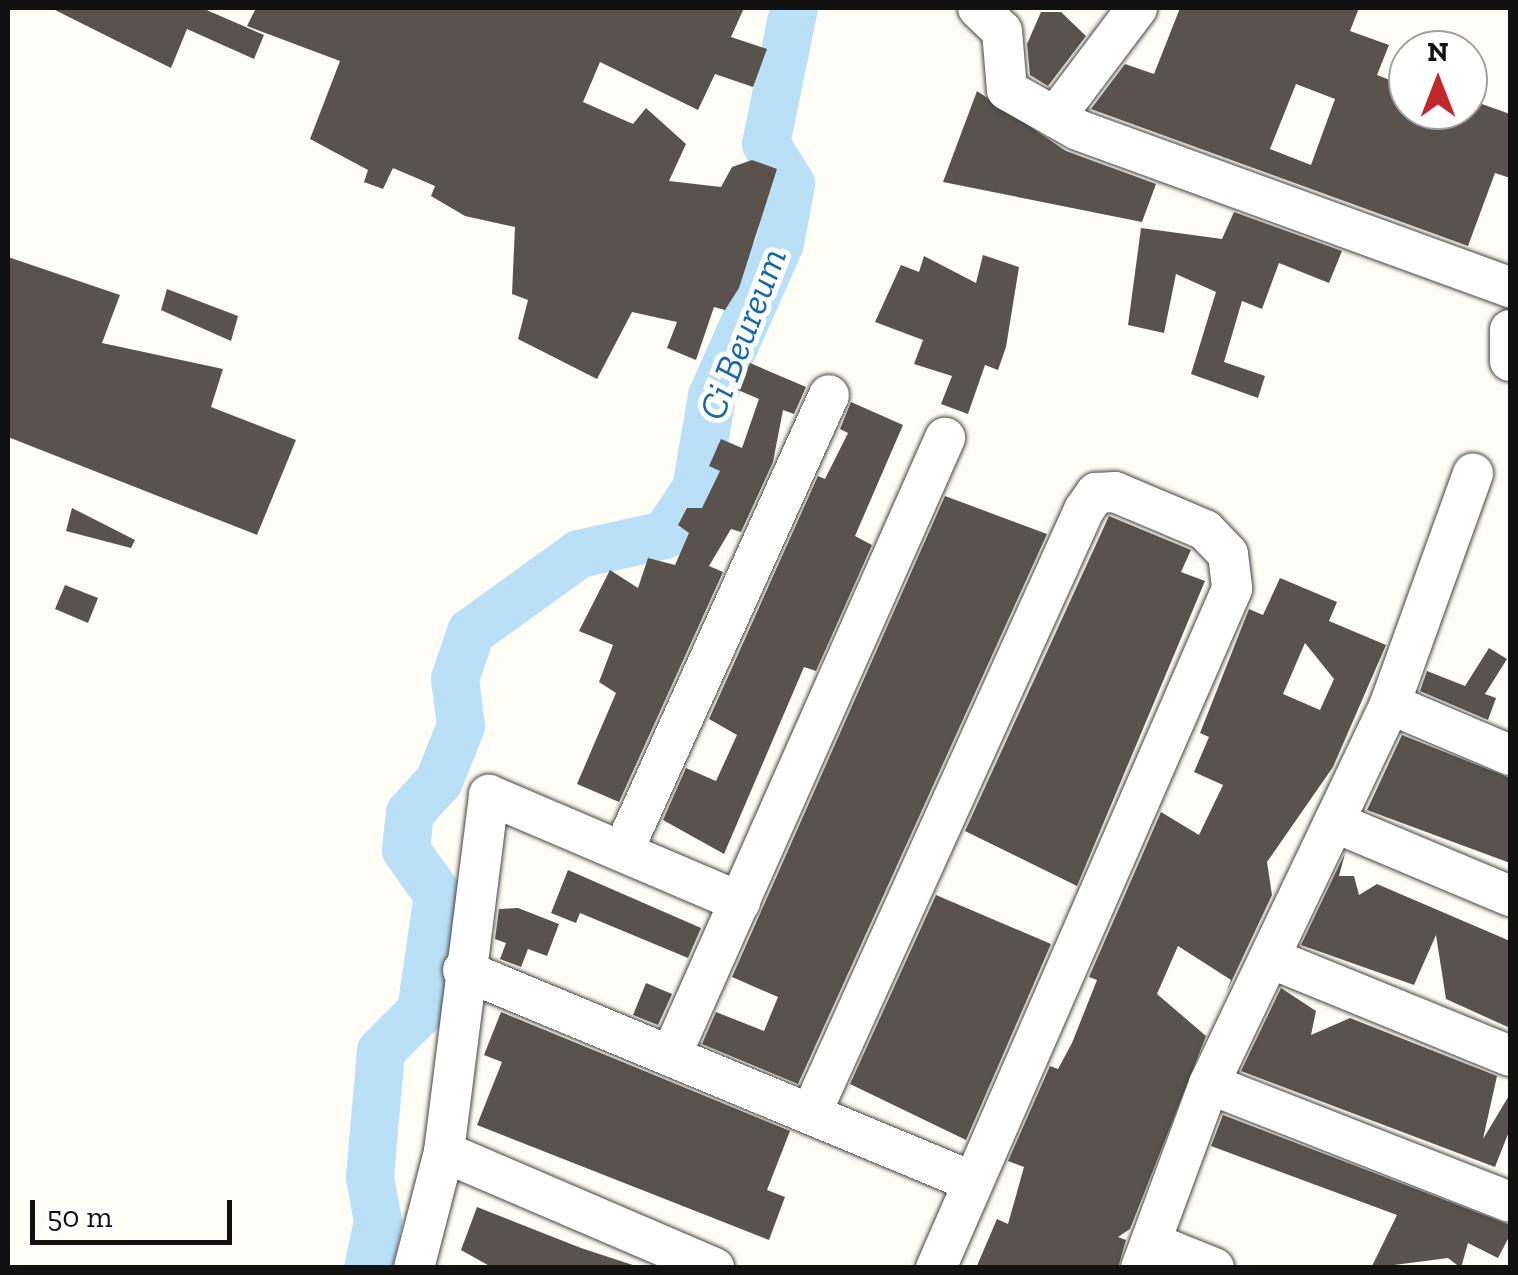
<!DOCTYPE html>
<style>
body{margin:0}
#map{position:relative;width:1518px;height:1275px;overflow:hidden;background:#fffdf5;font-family:"Zilla Slab",serif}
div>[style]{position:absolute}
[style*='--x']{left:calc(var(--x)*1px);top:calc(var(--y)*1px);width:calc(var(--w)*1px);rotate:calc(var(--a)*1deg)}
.river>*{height:48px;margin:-24px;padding:0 24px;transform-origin:24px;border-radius:24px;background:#b9e0f7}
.building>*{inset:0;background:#5a524d}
.roads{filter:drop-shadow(0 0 2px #444) drop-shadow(0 0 2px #444)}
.minor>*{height:40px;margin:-20px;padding:0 20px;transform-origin:20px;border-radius:20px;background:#fff}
span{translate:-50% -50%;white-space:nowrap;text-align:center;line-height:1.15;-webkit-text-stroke:10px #fff;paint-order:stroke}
.water-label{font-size:38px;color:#1768a6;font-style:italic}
.frame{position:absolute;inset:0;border:10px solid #111;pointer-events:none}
.north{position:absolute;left:1388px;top:30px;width:100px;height:100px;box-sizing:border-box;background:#fff;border:2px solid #a0a0a0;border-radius:50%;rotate:0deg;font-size:28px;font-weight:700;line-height:40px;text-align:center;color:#111}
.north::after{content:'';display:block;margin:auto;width:35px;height:45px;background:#c4262e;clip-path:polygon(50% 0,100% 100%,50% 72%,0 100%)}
.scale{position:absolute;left:30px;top:1200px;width:202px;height:45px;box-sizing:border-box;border:5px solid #111;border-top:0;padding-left:12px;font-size:30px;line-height:35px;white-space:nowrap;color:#111;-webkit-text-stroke:8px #fff;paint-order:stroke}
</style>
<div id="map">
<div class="river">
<div style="--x:368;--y:1268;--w:47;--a:-77.7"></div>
<div style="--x:378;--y:1222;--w:46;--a:-100.1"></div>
<div style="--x:370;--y:1177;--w:126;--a:-85"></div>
<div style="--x:381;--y:1051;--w:57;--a:-45"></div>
<div style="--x:421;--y:1011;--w:117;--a:-81.7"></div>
<div style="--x:438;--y:895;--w:55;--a:-125.4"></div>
<div style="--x:406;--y:850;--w:37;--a:-84"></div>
<div style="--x:410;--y:813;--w:43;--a:-47.8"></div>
<div style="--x:439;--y:781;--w:59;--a:-68.2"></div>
<div style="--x:461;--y:726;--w:47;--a:-97.3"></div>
<div style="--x:455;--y:679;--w:50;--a:-71.2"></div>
<div style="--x:471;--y:632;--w:133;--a:-35.8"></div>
<div style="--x:579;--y:554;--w:88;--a:-12.5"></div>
<div style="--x:665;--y:535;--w:55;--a:-56"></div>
<div style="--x:696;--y:489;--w:94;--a:-80.2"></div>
<div style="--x:712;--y:396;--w:167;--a:-66"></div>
<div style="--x:780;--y:243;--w:60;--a:-79.4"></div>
<div style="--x:791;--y:184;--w:47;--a:-122"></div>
<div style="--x:766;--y:144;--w:139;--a:-78.4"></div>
</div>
<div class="building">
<div style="clip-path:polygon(51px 8px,202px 8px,264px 35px,254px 59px,187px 29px,171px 68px)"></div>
<div style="clip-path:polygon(256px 8px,744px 8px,731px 37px,767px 49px,753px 87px,715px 74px,698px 110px,600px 62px,583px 102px,633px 124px,646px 108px,686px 144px,669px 181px,721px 187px,732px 167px,752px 160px,777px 169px,739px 288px,725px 310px,714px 307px,696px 360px,667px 348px,677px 322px,632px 312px,597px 379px,518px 339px,528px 300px,512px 294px,515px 227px,465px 216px,431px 196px,435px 186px,393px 168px,383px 189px,364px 182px,368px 170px,310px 139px,340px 61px,247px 26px)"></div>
<div style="clip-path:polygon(evenodd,1180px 8px,1359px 8px,1350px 31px,1389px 45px,1377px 75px,1408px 87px,1408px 110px,1477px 110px,1479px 103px,1510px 114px,1510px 178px,1495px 173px,1468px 246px,1091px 109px,1125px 64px,1154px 74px,1180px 8px,1296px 84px,1335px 99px,1311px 165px,1270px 149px,1296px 84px)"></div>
<div style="clip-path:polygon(1041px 12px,1061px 12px,1086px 36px,1048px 86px,1030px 75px,1027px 44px)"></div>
<div style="clip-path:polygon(977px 91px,1066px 151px,1156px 184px,1142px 222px,943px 182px)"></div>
<div style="clip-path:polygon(1234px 212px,1342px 251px,1329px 283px,1279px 263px,1262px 309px,1242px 301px,1224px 362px,1265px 376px,1258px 398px,1191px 374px,1216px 292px,1176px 274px,1164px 333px,1128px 325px,1141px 228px,1222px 239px)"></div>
<div style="clip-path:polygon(983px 255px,1019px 267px,1006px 347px,998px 370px,985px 365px,968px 414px,941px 404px,952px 376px,914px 364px,923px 340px,875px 322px,901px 265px,919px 272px,924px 256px,976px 283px)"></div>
<div style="clip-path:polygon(8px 257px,120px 295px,102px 343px,223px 369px,211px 407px,296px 440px,257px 535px,8px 437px)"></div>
<div style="clip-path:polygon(167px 289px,238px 316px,231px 341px,161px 310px)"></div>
<div style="clip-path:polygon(750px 363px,806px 387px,794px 414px,783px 410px,773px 462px,741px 532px,731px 529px,709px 566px,723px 572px,619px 802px,577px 784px,616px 693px,599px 682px,613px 645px,579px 631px,610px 570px,638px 588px,648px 558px,675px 565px,689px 533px,678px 525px,687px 508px,702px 508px,720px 471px,709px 466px,721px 439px,742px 448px,759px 399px,738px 390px)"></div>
<div style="clip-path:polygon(851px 402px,903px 425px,855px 536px,872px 545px,816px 671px,804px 667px,724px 854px,663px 820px,686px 768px,716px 781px,737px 735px,709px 719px,818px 476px,825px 479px,848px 433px,840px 429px)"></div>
<div style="clip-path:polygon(945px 496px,1047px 534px,798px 1084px,702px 1044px,716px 1012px,764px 1031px,778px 997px,732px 977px)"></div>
<div style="clip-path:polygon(72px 508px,135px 540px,131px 548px,66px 531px)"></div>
<div style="clip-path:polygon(1109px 516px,1191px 550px,1181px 572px,1205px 581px,1077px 886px,965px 831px)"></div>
<div style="clip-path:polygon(evenodd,1280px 578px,1337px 602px,1329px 621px,1386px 645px,1333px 767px,1267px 862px,1272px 895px,1226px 993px,1231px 980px,1178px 946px,1157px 994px,1206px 1036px,1130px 1229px,1118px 1237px,1126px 1240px,1118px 1268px,976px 1268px,997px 1219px,1008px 1224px,1024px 1167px,1008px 1161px,1050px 1066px,1058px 1069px,1072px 1043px,1097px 980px,1089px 977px,1161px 812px,1199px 835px,1223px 785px,1194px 772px,1209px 737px,1200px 733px,1249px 609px,1263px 615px,1280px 578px,1305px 643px,1334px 679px,1320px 710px,1283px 694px,1305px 643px)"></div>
<div style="clip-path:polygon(65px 585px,98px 598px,88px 623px,55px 609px)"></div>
<div style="clip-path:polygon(1489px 648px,1507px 659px,1485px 694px,1496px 698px,1488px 720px,1420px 691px,1427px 671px,1465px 686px)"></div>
<div style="clip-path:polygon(1402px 735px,1510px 778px,1510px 863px,1367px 810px)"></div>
<div style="clip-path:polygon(1345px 853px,1339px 876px,1354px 876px,1359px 895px,1377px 884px,1510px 941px,1510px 1028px,1446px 999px,1436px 935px,1414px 985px,1301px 945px)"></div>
<div style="clip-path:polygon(568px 870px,701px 928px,688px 958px,580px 913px,576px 923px,551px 913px)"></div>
<div style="clip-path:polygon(936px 895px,1051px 944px,966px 1140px,850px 1084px)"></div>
<div style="clip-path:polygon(518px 908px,559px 924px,547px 956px,528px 949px,521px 967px,500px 959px,506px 943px,495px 939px,499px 909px)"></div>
<div style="clip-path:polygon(646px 983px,672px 994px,658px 1025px,633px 1015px)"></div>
<div style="clip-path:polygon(1281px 988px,1316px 1011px,1311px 1035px,1350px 1018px,1497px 1076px,1483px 1139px,1510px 1094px,1510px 1129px,1495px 1167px,1241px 1071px)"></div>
<div style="clip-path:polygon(501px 1012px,790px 1131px,767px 1190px,785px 1197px,769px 1240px,477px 1125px,502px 1062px,484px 1055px)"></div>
<div style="clip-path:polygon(1223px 1115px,1510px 1225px,1510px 1235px,1498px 1258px,1468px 1243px,1461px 1268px,1448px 1258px,1371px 1268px,1397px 1215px,1211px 1146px)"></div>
<div style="clip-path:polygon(477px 1207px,581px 1248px,642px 1268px,493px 1268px,461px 1250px)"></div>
</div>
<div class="roads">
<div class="minor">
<div style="--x:978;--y:8;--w:33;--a:44"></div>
<div style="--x:1002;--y:31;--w:59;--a:85.2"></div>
<div style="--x:1007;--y:90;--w:81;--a:29.4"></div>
<div style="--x:1078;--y:130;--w:460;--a:20"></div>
<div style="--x:1055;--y:117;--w:136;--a:-53"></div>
<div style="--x:1510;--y:330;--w:31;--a:90"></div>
<div style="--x:1390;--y:704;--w:130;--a:23"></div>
<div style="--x:1334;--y:822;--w:191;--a:22.8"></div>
<div style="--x:623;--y:851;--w:500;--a:-65.69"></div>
<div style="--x:1270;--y:958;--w:259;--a:22.2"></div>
<div style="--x:463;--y:970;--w:550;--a:22.56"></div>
<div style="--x:673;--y:1051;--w:671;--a:-66.07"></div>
<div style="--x:1209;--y:1084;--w:323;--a:21.4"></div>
<div style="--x:812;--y:1111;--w:660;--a:-65.65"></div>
<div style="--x:1084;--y:510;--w:21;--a:-55"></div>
<div style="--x:1096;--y:493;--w:19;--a:-3"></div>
<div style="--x:1115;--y:492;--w:98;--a:22.9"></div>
<div style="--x:1205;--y:530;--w:33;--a:46"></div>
<div style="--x:1228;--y:554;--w:35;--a:83"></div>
<div style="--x:1232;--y:589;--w:741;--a:113.55"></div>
<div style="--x:444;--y:1152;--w:294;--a:23.2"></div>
<div style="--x:1152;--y:1243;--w:67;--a:22"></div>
<div style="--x:414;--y:1268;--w:120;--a:-75.5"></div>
<div style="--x:444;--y:1152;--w:360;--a:-82.8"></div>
<div style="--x:489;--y:795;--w:273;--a:23.1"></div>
<div style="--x:1141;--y:1268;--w:196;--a:-69.7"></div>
<div style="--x:1209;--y:1084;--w:421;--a:-64.5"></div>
<div style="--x:1390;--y:704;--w:245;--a:-70.2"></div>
</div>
</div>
<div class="water-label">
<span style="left:743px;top:334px;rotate:-69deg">Ci Beureum</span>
</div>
<div class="frame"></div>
<div class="north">N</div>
<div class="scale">50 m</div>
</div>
